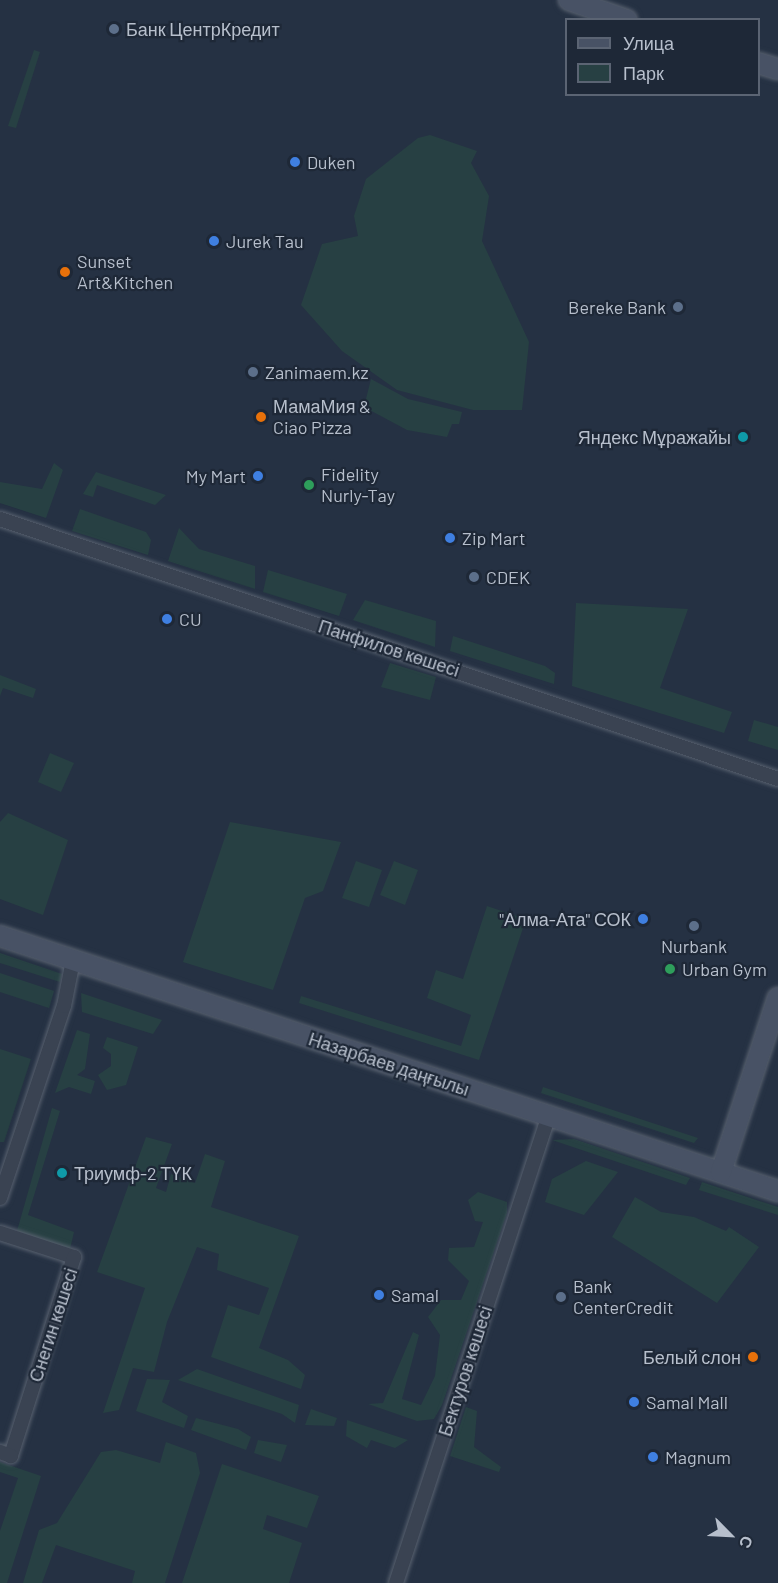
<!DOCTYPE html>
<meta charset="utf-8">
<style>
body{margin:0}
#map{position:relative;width:778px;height:1583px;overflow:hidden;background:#253143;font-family:Barlow,sans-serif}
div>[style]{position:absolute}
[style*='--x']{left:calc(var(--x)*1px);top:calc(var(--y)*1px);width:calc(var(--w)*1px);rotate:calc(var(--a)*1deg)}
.green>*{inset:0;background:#274043}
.roads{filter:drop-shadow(0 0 2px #58616f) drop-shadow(0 0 2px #58616f)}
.street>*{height:14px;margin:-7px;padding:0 7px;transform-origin:7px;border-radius:7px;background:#3a4352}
.secondary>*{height:20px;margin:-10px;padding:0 10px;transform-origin:10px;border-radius:10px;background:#485265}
.dots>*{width:16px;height:16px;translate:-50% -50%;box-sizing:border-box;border:3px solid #1e2837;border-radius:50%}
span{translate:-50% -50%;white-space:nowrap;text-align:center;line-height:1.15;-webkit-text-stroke:4.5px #1e2837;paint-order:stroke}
.poi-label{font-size:18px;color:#b7bfcc}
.left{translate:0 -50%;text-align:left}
.right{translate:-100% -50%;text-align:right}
.street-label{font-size:18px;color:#b7bfcc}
.legend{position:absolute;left:565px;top:18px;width:195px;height:78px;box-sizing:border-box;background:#1e2837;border:2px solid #5b6473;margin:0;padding:8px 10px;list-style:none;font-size:18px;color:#b7bfcc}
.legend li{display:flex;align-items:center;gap:12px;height:30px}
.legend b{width:30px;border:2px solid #5b6473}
.north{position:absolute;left:700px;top:1505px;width:60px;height:60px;-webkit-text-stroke:4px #1e2837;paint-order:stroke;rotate:114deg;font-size:16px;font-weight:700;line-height:24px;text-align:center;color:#b7bfcc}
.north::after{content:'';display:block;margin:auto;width:21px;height:27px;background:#b7bfcc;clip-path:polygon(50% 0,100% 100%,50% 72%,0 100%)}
</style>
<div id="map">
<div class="green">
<div style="clip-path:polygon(34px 50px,40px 52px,16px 128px,8px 126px)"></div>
<div style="clip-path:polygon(430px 135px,477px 151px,471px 163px,489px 196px,482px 241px,529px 342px,522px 410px,473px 410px,397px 390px,342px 351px,301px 305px,322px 244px,358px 236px,354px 216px,366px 179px,418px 138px)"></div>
<div style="clip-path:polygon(371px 379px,408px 399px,462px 412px,459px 424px,452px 424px,447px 437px,407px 430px,364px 407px)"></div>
<div style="clip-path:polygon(54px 463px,63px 470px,46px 518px,0 503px,0 482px,42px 489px)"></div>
<div style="clip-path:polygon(96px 472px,166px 495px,155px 505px,97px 485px,93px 497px,83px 494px)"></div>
<div style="clip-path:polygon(80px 509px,146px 532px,151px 540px,148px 555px,72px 531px)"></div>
<div style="clip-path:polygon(179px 528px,199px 549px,255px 566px,255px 589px,168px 561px)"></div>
<div style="clip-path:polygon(268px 570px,347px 594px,339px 616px,263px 592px)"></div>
<div style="clip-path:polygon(365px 600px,436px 621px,435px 647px,353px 620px)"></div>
<div style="clip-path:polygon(576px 603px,688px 609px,660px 688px,732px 712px,724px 733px,572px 686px)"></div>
<div style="clip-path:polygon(453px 636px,545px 666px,555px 673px,554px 684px,450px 651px)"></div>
<div style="clip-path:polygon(390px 663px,436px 677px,430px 700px,381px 687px)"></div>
<div style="clip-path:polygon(0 675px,36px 689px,33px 698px,3px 688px,0 696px)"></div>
<div style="clip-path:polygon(754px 720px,778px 727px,778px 750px,748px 741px)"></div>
<div style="clip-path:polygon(50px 753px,74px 763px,61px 792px,38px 782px)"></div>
<div style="clip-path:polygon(8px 813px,68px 840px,43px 915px,0 899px,0 822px)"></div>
<div style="clip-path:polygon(230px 822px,341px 842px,323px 891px,305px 898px,273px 990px,183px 962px)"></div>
<div style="clip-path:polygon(356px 861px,382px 870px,369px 907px,342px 898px)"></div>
<div style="clip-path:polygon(394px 861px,418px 870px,405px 905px,380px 895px)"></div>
<div style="clip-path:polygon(487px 906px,526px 919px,479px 1060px,299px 1003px,301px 996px,461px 1046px,471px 1015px,427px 998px,436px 970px,463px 979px)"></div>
<div style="clip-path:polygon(0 953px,62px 974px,60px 982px,0 963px)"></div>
<div style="clip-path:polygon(0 973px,54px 991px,49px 1008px,0 992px)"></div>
<div style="clip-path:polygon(81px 993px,162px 1020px,153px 1034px,82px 1012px)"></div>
<div style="clip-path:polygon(77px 1030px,90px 1034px,85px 1069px,77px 1075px,95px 1081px,91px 1094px,69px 1087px,55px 1093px)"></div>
<div style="clip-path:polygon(107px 1037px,138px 1047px,126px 1085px,107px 1090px,98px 1075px,111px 1066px,111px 1054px,103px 1048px)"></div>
<div style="clip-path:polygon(0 1049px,31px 1059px,4px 1142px,0 1142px)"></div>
<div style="clip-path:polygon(543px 1087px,698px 1138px,694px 1143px,541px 1093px)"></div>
<div style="clip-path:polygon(52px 1108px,60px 1111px,28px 1215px,74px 1232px,70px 1249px,17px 1231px)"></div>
<div style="clip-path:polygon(146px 1137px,172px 1144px,156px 1188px,166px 1192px,171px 1174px,195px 1183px,205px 1154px,225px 1161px,211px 1207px,299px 1236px,259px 1348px,288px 1360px,305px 1375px,301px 1389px,211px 1357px,228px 1305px,259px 1315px,269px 1288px,217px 1270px,219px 1254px,197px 1247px,167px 1322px,154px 1372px,133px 1368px,119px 1410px,103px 1413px,145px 1288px,97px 1272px)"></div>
<div style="clip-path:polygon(574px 1139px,690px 1178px,686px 1185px,552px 1140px)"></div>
<div style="clip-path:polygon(586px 1161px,618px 1172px,584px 1215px,545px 1202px,552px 1179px)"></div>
<div style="clip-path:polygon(702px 1182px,778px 1207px,778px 1215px,699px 1190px)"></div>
<div style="clip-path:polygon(478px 1192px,507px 1202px,507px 1213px,442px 1405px,434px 1419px,417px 1421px,368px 1404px,383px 1403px,413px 1332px,419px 1335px,402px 1399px,421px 1405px,435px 1376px,440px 1335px,428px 1317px,441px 1300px,461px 1300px,469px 1281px,448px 1260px,449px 1248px,474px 1247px,483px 1222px,475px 1221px,468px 1200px)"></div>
<div style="clip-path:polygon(635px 1197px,661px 1212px,694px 1217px,726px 1231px,729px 1227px,759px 1247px,717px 1303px,612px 1237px)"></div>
<div style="clip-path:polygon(197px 1369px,299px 1405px,295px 1423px,282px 1414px,178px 1380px)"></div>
<div style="clip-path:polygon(147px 1379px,170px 1380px,162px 1402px,188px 1416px,184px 1428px,136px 1411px)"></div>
<div style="clip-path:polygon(466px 1407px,477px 1411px,474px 1447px,501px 1467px,499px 1472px,450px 1456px)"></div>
<div style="clip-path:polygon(311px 1409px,337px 1418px,334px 1426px,305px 1425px)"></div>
<div style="clip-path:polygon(196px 1418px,238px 1429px,251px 1437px,246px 1450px,191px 1430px)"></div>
<div style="clip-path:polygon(347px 1420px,408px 1440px,395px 1448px,371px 1440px,367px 1448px,346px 1436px)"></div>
<div style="clip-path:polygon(258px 1440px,287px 1445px,281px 1462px,254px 1453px)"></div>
<div style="clip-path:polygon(166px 1442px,196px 1453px,200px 1473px,165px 1583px,132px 1583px,135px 1571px,56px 1545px,42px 1583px,23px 1583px,39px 1530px,57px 1523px,101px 1452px,116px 1450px,160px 1463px)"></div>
<div style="clip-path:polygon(0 1462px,41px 1476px,7px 1583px,0 1583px,0 1531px,18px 1478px,0 1472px)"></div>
<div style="clip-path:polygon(222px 1464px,319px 1496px,307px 1528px,267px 1515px,263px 1529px,302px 1543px,289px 1583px,182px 1583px)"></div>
</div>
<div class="roads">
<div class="street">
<div style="--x:0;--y:519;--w:820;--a:18.48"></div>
<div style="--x:0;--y:1198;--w:202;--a:-71.6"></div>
<div style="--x:64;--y:1006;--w:47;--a:-78.9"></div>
<div style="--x:0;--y:1233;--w:78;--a:18"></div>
<div style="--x:74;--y:1257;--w:209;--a:107.6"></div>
<div style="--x:11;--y:1456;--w:12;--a:-160"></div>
<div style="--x:396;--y:1583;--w:491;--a:-71.9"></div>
</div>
<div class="secondary">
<div style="--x:569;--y:0;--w:61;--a:19"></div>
<div style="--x:758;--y:63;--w:21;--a:17"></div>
<div style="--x:0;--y:936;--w:819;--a:18.15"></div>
<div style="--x:721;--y:1172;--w:183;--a:-71.9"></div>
</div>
</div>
<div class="dots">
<div style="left:114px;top:29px;background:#5c6f8a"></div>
<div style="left:295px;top:162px;background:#3f7fe0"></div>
<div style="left:214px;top:241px;background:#3f7fe0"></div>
<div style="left:65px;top:272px;background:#e8710a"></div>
<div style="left:678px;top:307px;background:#5c6f8a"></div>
<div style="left:253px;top:372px;background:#5c6f8a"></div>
<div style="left:261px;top:417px;background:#e8710a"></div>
<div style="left:743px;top:437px;background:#0f9aa8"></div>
<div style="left:258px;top:476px;background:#3f7fe0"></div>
<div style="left:309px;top:485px;background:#2e9e5b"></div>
<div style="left:450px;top:538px;background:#3f7fe0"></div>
<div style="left:474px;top:577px;background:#5c6f8a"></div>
<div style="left:167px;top:619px;background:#3f7fe0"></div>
<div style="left:643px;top:919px;background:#3f7fe0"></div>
<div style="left:694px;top:926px;background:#5c6f8a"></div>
<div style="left:670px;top:969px;background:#2e9e5b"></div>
<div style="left:62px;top:1173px;background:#0f9aa8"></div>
<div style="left:379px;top:1295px;background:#3f7fe0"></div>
<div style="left:561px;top:1297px;background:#5c6f8a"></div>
<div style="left:753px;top:1357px;background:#e8710a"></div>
<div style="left:634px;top:1402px;background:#3f7fe0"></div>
<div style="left:653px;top:1457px;background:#3f7fe0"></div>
</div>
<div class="poi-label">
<span class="left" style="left:126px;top:29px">Банк ЦентрКредит</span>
<span class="left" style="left:307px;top:162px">Duken</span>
<span class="left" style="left:226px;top:241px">Jurek Tau</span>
<span class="left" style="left:77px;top:272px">Sunset<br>Art&amp;Kitchen</span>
<span class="right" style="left:666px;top:307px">Bereke Bank</span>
<span class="left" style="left:265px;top:372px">Zanimaem.kz</span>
<span class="left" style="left:273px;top:417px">МамаМия &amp;<br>Ciao Pizza</span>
<span class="right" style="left:731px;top:437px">Яндекс Мұражайы</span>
<span class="left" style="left:321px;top:485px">Fidelity<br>Nurly-Tay</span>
<span class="right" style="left:246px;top:476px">My Mart</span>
<span class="left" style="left:462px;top:538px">Zip Mart</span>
<span class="left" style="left:486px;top:577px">CDEK</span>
<span class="left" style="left:179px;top:619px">CU</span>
<span class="right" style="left:631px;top:919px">"Алма-Ата" СОК</span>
<span style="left:694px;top:946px">Nurbank</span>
<span class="left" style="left:682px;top:969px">Urban Gym</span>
<span class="left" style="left:74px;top:1173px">Триумф-2 ТҮК</span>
<span class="left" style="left:573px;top:1297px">Bank<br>CenterCredit</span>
<span class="left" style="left:391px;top:1295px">Samal</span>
<span class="right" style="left:741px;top:1357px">Белый слон</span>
<span class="left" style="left:646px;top:1402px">Samal Mall</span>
<span class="left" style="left:665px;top:1457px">Magnum</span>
</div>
<div class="street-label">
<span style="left:389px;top:648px;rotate:18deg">Панфилов көшесі</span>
<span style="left:389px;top:1064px;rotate:18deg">Назарбаев даңғылы</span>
<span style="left:53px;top:1325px;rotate:-72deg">Снегин көшесі</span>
<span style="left:465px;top:1371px;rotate:-72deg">Бектуров көшесі</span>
</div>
<ul class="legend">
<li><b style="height:8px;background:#485265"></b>Улица</li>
<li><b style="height:16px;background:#274043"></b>Парк</li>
</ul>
<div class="north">С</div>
</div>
